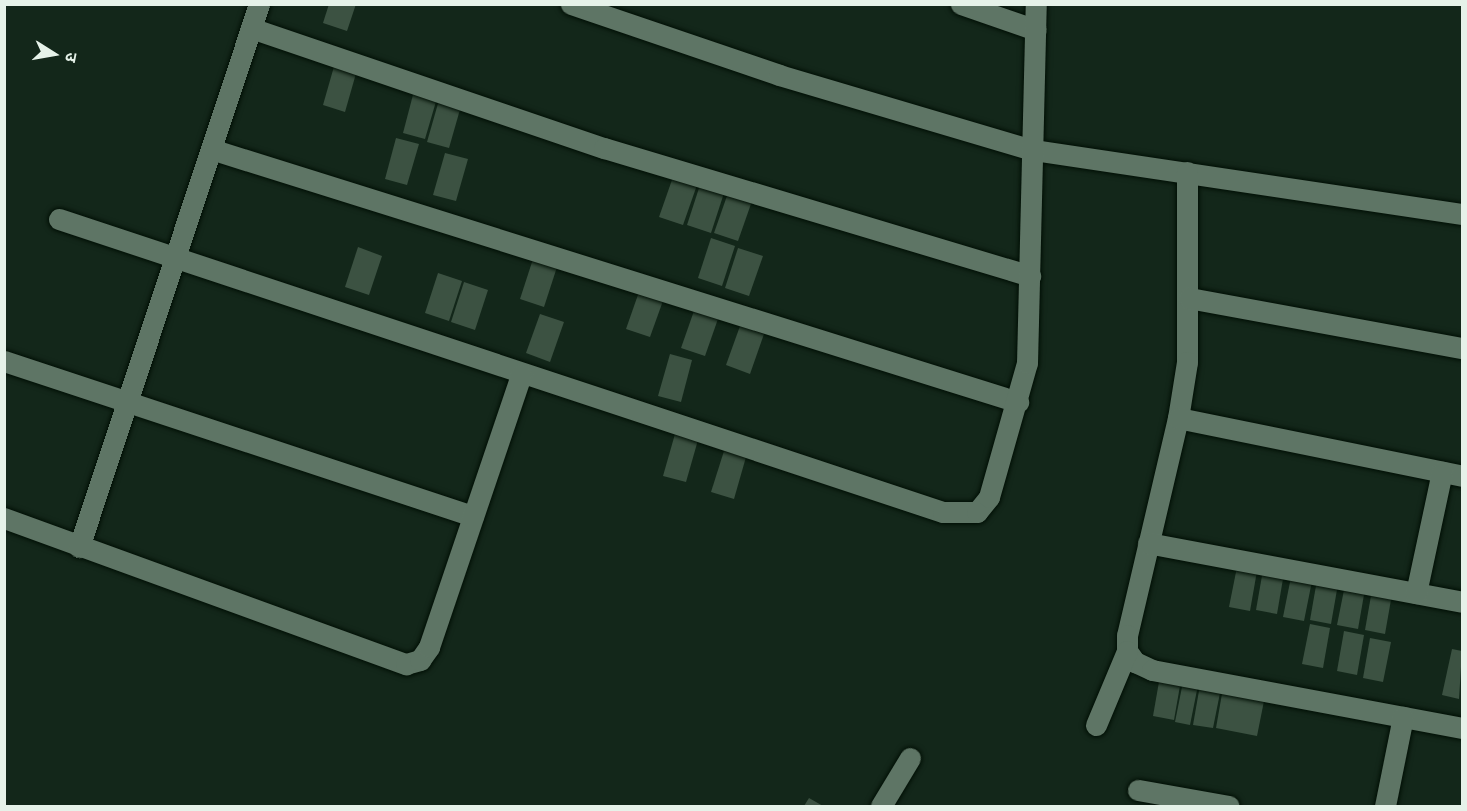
<!DOCTYPE html>
<meta charset="utf-8">
<style>
body{margin:0}
#map{position:relative;width:1467px;height:811px;overflow:hidden;background:#13271a;font-family:"PT Serif","Noto Sans Devanagari",serif}
div>[style]{position:absolute}
[style*='--x']{left:calc(var(--x)*1px);top:calc(var(--y)*1px);width:calc(var(--w)*1px);rotate:calc(var(--a)*1deg)}
.building>*{inset:0;background:#3c5242}
.roads{filter:drop-shadow(0 0 2px #010f05) drop-shadow(0 0 2px #010f05)}
.minor>*{height:21px;margin:-10.5px;padding:0 10.5px;transform-origin:10.5px;border-radius:10.5px;background:#5e7565}
span{translate:-50% -50%;white-space:nowrap;text-align:center;line-height:1.15;-webkit-text-stroke:4.5px #13271a;paint-order:stroke}
.frame{position:absolute;inset:0;border:6px solid #e6f2e9;pointer-events:none}
.north{position:absolute;left:24px;top:24px;width:60px;height:60px;-webkit-text-stroke:4px #13271a;paint-order:stroke;rotate:101deg;font-size:16px;font-weight:700;line-height:24px;text-align:center;color:#e6f2e9}
.north::after{content:'';display:block;margin:auto;width:21px;height:27px;background:#e6f2e9;clip-path:polygon(50% 0,100% 100%,50% 72%,0 100%)}
</style>
<div id="map">
<div class="building">
<div style="clip-path:polygon(329px 4px,356px 4px,347px 31px,323px 23px)"></div>
<div style="clip-path:polygon(335px 63px,357px 70px,345px 112px,323px 105px)"></div>
<div style="clip-path:polygon(414px 91px,437px 98px,425px 139px,403px 133px)"></div>
<div style="clip-path:polygon(439px 100px,461px 106px,449px 148px,427px 142px)"></div>
<div style="clip-path:polygon(396px 138px,419px 144px,407px 185px,385px 179px)"></div>
<div style="clip-path:polygon(445px 153px,468px 159px,456px 201px,433px 195px)"></div>
<div style="clip-path:polygon(673px 177px,697px 185px,683px 225px,659px 217px)"></div>
<div style="clip-path:polygon(700px 185px,724px 193px,711px 233px,687px 225px)"></div>
<div style="clip-path:polygon(728px 193px,752px 201px,738px 241px,714px 233px)"></div>
<div style="clip-path:polygon(711px 238px,735px 246px,722px 286px,698px 278px)"></div>
<div style="clip-path:polygon(358px 247px,382px 256px,369px 295px,345px 287px)"></div>
<div style="clip-path:polygon(738px 248px,763px 256px,749px 296px,725px 288px)"></div>
<div style="clip-path:polygon(533px 259px,557px 267px,544px 307px,520px 299px)"></div>
<div style="clip-path:polygon(438px 273px,462px 281px,449px 321px,425px 313px)"></div>
<div style="clip-path:polygon(464px 282px,488px 290px,475px 330px,451px 322px)"></div>
<div style="clip-path:polygon(640px 289px,664px 298px,650px 337px,626px 329px)"></div>
<div style="clip-path:polygon(695px 308px,719px 316px,705px 356px,681px 348px)"></div>
<div style="clip-path:polygon(540px 314px,564px 322px,550px 362px,526px 353px)"></div>
<div style="clip-path:polygon(740px 326px,764px 334px,750px 374px,726px 365px)"></div>
<div style="clip-path:polygon(670px 354px,692px 360px,681px 402px,658px 396px)"></div>
<div style="clip-path:polygon(675px 434px,698px 440px,686px 482px,663px 476px)"></div>
<div style="clip-path:polygon(724px 451px,746px 457px,734px 499px,711px 492px)"></div>
<div style="clip-path:polygon(1237px 567px,1257px 571px,1250px 611px,1229px 607px)"></div>
<div style="clip-path:polygon(1263px 570px,1284px 573px,1277px 614px,1256px 610px)"></div>
<div style="clip-path:polygon(1291px 577px,1312px 581px,1304px 621px,1283px 617px)"></div>
<div style="clip-path:polygon(1317px 580px,1338px 584px,1331px 624px,1310px 620px)"></div>
<div style="clip-path:polygon(1345px 585px,1365px 589px,1358px 629px,1337px 625px)"></div>
<div style="clip-path:polygon(1372px 590px,1392px 594px,1385px 634px,1365px 630px)"></div>
<div style="clip-path:polygon(1310px 624px,1330px 628px,1323px 668px,1302px 664px)"></div>
<div style="clip-path:polygon(1344px 631px,1364px 635px,1357px 675px,1337px 671px)"></div>
<div style="clip-path:polygon(1370px 638px,1391px 642px,1383px 682px,1363px 678px)"></div>
<div style="clip-path:polygon(1452px 649px,1462px 651px,1459px 699px,1442px 695px)"></div>
<div style="clip-path:polygon(1160px 676px,1181px 680px,1174px 720px,1153px 716px)"></div>
<div style="clip-path:polygon(1183px 682px,1198px 685px,1190px 725px,1175px 722px)"></div>
<div style="clip-path:polygon(1200px 685px,1221px 688px,1213px 728px,1193px 725px)"></div>
<div style="clip-path:polygon(1223px 688px,1265px 696px,1257px 736px,1216px 728px)"></div>
<div style="clip-path:polygon(809px 798px,823px 806px,804px 806px)"></div>
</div>
<div class="roads">
<div class="minor">
<div style="--x:571;--y:4;--w:220;--a:18.8"></div>
<div style="--x:779;--y:75;--w:265;--a:16.5"></div>
<div style="--x:1033;--y:150;--w:434;--a:8.5"></div>
<div style="--x:961;--y:4;--w:79;--a:19.1"></div>
<div style="--x:251;--y:28;--w:373;--a:18.8"></div>
<div style="--x:604;--y:148;--w:445;--a:16.7"></div>
<div style="--x:211;--y:149;--w:846;--a:17.41"></div>
<div style="--x:1187;--y:172;--w:190;--a:90"></div>
<div style="--x:1187;--y:362;--w:57;--a:99.1"></div>
<div style="--x:1178;--y:418;--w:223;--a:103.2"></div>
<div style="--x:1127;--y:635;--w:16;--a:90"></div>
<div style="--x:1127;--y:651;--w:14;--a:54"></div>
<div style="--x:1135;--y:662;--w:19;--a:25"></div>
<div style="--x:1152;--y:670;--w:315;--a:10.6"></div>
<div style="--x:59;--y:219;--w:931;--a:18.34"></div>
<div style="--x:943;--y:512;--w:34;--a:0"></div>
<div style="--x:977;--y:512;--w:19;--a:-51"></div>
<div style="--x:989;--y:497;--w:139;--a:-74.2"></div>
<div style="--x:1027;--y:363;--w:359;--a:-88.6"></div>
<div style="--x:1189;--y:298;--w:278;--a:10.4"></div>
<div style="--x:4;--y:361;--w:494;--a:18.3"></div>
<div style="--x:1178;--y:418;--w:290;--a:11.5"></div>
<div style="--x:4;--y:518;--w:428;--a:20"></div>
<div style="--x:406;--y:664;--w:15;--a:-16"></div>
<div style="--x:420;--y:660;--w:16;--a:-55"></div>
<div style="--x:429;--y:647;--w:287;--a:-71.3"></div>
<div style="--x:1148;--y:543;--w:319;--a:10.6"></div>
<div style="--x:79;--y:547;--w:572;--a:-71.66"></div>
<div style="--x:1416;--y:593;--w:124;--a:-77.9"></div>
<div style="--x:1096;--y:725;--w:80;--a:-67.3"></div>
<div style="--x:1138;--y:790;--w:92;--a:10"></div>
<div style="--x:881;--y:806;--w:56;--a:-58.9"></div>
<div style="--x:1385;--y:806;--w:91;--a:-78.6"></div>
</div>
</div>
<div class="frame"></div>
<div class="north">उ</div>
</div>
